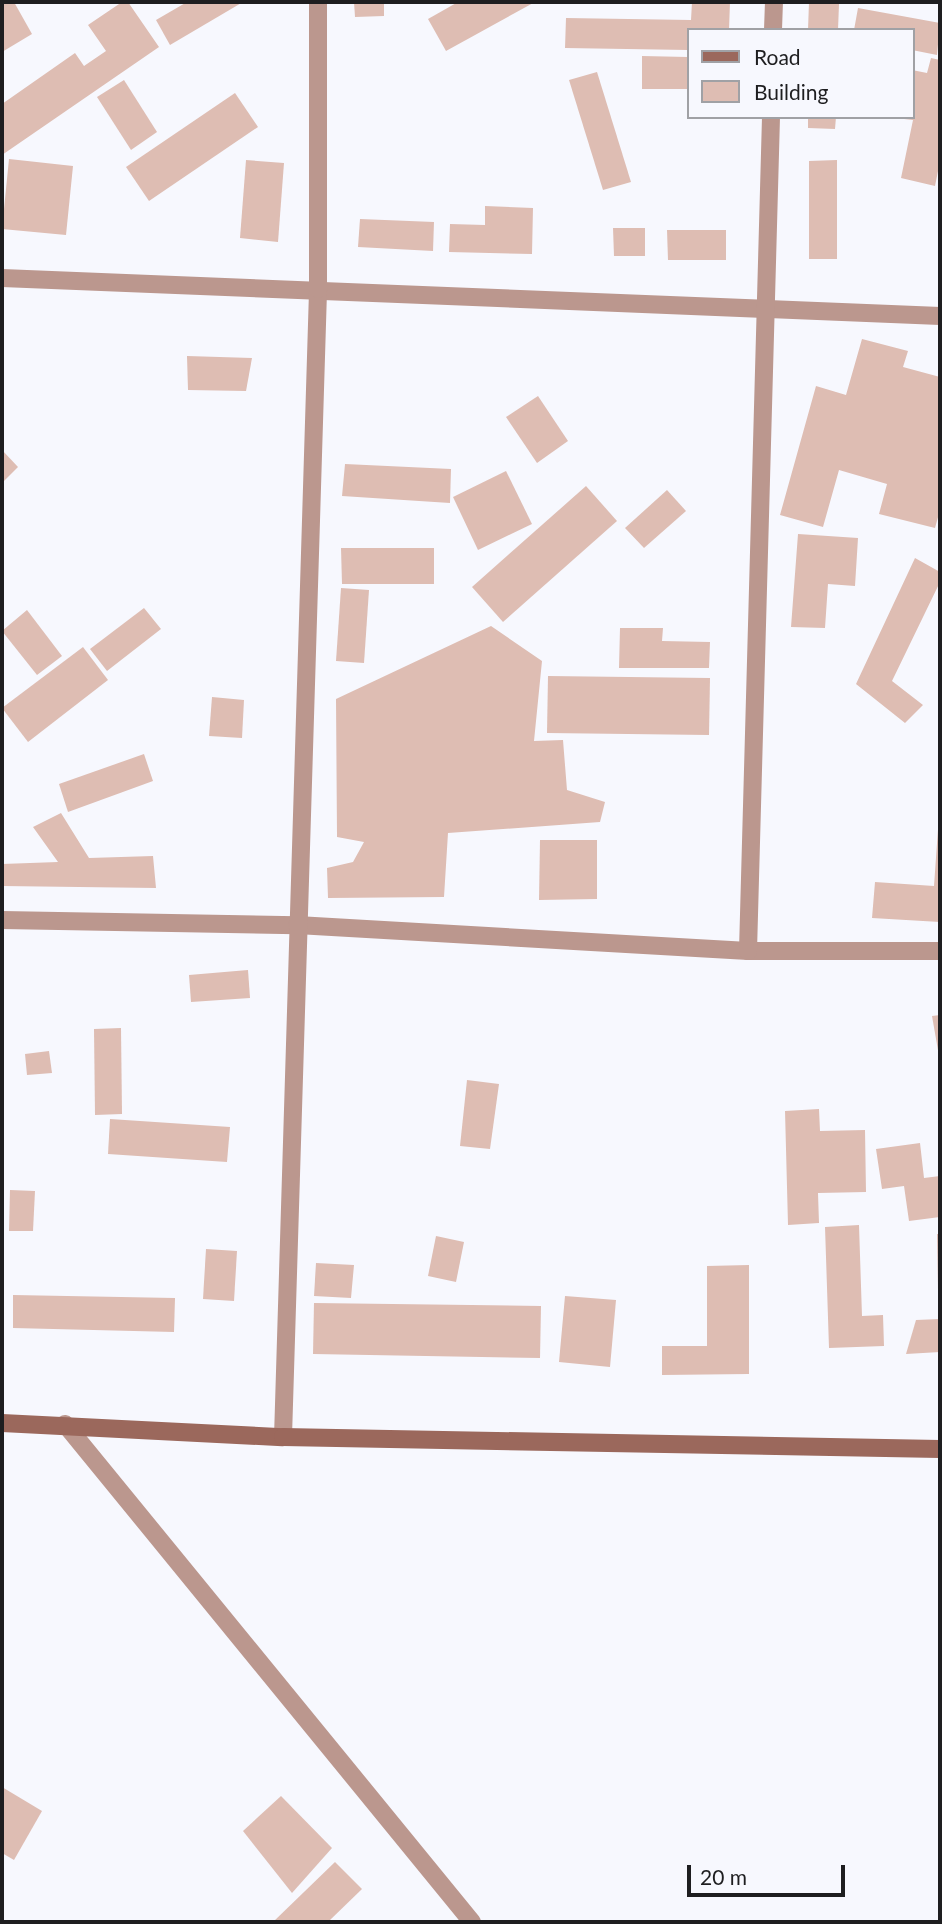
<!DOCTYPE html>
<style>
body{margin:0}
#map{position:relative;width:942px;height:1924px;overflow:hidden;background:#f7f8fe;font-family:Lato,sans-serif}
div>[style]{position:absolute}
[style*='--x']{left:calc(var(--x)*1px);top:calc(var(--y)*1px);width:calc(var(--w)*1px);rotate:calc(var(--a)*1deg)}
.building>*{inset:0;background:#debdb3}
.street>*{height:18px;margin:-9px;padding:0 9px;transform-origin:9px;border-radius:9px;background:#bb978e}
.secondary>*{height:18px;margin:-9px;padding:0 9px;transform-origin:9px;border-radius:9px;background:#9b685c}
span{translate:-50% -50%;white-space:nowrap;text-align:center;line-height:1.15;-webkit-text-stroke:5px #f7f8fe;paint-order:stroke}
.frame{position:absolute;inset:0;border:4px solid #1e1e20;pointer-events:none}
.legend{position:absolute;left:687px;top:28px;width:228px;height:91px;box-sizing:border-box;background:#f7f8fe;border:2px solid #a0a1a5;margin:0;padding:9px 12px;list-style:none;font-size:21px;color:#1e1e20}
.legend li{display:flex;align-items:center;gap:14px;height:35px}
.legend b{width:35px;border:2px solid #a0a1a5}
.scale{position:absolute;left:687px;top:1865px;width:158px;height:32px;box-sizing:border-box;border:4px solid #1e1e20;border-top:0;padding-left:9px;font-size:21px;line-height:24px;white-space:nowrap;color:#1e1e20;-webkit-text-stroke:5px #f7f8fe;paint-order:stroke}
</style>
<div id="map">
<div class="building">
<div style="clip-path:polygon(14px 2px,32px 34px,2px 52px,2px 3px)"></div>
<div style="clip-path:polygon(122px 2px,128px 2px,159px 47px,2px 155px,2px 104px,75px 53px,84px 66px,106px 51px,88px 25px)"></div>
<div style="clip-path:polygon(187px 2px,243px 2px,170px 45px,156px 20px)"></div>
<div style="clip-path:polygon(354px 2px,384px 2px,384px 16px,355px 17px)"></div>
<div style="clip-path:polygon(458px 2px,535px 2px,446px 51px,428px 19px)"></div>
<div style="clip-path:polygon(692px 2px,730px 2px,729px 30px,688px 30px,688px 50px,565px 48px,566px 18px,691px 20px)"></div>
<div style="clip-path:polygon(809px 2px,839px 4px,838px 30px,808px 30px)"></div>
<div style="clip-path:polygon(858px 8px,940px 23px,937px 55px,912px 50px,912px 30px,854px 30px)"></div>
<div style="clip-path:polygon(642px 56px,688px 57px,688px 89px,642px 89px)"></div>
<div style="clip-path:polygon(931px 58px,940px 60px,940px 161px,935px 186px,901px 178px,913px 120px,904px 119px,912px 117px,912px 70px,927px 73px)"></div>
<div style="clip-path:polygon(597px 72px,631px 182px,603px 190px,569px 80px)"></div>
<div style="clip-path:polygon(124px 80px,157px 132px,131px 150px,97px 97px)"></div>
<div style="clip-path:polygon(235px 93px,258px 127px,149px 201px,126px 167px)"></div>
<div style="clip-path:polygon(808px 117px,836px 117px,835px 129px,808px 128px)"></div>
<div style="clip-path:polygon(9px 159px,73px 166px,66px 235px,2px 229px)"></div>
<div style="clip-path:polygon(246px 160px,284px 163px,278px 242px,240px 238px)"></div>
<div style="clip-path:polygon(837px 160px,837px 259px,809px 259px,809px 161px)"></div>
<div style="clip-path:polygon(485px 206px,533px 208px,532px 254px,449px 252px,450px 224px,485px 225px)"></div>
<div style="clip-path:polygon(360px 219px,434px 222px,433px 251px,358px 247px)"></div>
<div style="clip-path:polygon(613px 228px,645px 228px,645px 256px,614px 256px)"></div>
<div style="clip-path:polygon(667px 230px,726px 230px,726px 260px,668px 260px)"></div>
<div style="clip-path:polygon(862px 339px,908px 351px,903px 367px,940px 377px,940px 510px,935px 528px,879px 514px,887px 484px,839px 470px,823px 527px,780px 515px,816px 386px,846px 395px)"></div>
<div style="clip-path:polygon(187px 356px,252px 358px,246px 391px,188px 390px)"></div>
<div style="clip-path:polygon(538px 396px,568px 441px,537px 463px,506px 417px)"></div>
<div style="clip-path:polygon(2px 450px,18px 467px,2px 483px)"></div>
<div style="clip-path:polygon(345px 464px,451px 469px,450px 503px,342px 496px)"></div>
<div style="clip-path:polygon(506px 471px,532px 524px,478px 550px,453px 497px)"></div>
<div style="clip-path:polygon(586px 486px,617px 521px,503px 622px,472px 587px)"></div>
<div style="clip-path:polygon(667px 490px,686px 511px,644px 548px,625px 528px)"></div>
<div style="clip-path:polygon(798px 534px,858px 538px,855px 586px,828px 584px,825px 628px,791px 627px)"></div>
<div style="clip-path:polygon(341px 548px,434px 548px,434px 584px,342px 584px)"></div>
<div style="clip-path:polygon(915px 558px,940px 572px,940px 582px,892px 681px,923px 705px,905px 723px,856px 684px)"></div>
<div style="clip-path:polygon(341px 588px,369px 590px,364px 663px,336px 661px)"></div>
<div style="clip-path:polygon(144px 608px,161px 629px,107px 671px,90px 649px)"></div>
<div style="clip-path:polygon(27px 610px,62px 656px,37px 675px,2px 631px)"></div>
<div style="clip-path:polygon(491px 626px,542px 661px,534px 741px,563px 740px,567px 790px,605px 802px,600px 822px,448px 833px,444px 897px,328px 898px,327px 868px,353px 862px,364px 842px,337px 837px,336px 699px)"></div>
<div style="clip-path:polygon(620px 628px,663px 628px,662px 641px,710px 642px,709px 668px,619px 668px)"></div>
<div style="clip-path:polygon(83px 647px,108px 680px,28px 742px,2px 708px)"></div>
<div style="clip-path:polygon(548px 676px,710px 678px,709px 735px,547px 733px)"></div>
<div style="clip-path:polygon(212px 697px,244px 700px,242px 738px,209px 736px)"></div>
<div style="clip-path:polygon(144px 754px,153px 781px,68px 812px,59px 784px)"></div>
<div style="clip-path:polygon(61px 813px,89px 858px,153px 856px,156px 888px,2px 886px,2px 864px,58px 862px,33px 827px)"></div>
<div style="clip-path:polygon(938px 829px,940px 922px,872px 918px,875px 882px,934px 886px)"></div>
<div style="clip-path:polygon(540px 840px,597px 840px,597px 899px,539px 900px)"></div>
<div style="clip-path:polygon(248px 970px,250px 998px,191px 1002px,189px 975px)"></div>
<div style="clip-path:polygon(940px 1015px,940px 1056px,939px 1056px,932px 1016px)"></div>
<div style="clip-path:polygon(121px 1028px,122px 1114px,95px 1115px,94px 1029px)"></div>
<div style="clip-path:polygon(49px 1051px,52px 1073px,27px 1075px,25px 1054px)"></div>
<div style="clip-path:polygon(467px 1080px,499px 1084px,490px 1149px,460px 1146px)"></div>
<div style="clip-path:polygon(819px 1109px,820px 1131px,865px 1130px,866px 1192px,818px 1193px,819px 1223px,788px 1225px,785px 1111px)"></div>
<div style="clip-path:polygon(110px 1119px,230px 1127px,227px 1162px,108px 1154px)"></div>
<div style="clip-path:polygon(920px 1143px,924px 1178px,940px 1176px,940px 1217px,909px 1221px,904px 1186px,882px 1189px,876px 1149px)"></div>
<div style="clip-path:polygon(10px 1190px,35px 1191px,33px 1231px,9px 1231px)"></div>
<div style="clip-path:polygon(859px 1225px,862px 1316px,883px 1315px,884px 1346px,829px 1348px,825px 1227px)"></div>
<div style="clip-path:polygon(937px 1234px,940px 1234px,940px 1290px,938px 1290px)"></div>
<div style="clip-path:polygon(436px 1236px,464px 1242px,456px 1282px,428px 1276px)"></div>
<div style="clip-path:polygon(206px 1249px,237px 1251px,234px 1301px,203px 1299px)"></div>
<div style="clip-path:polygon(316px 1263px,354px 1265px,351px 1298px,314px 1296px)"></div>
<div style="clip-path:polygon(749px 1265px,749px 1374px,662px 1375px,662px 1346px,707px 1346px,707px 1266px)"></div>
<div style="clip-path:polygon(13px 1295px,175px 1298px,174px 1332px,13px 1328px)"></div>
<div style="clip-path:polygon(565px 1296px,616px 1300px,610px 1367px,559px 1362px)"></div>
<div style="clip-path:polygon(314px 1303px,541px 1306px,540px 1358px,313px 1354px)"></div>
<div style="clip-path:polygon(940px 1319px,940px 1352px,906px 1354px,916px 1320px)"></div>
<div style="clip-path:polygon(2px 1787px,42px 1811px,14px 1860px,2px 1853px)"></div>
<div style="clip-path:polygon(281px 1796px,332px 1848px,292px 1893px,243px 1831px)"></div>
<div style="clip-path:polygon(335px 1862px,362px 1889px,328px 1922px,273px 1922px)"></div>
</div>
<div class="street">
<div style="--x:773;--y:30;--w:28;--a:-88"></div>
<div style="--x:2;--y:278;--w:939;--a:2.32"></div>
<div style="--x:2;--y:920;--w:295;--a:1"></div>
<div style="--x:297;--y:925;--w:452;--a:3.3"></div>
<div style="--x:748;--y:951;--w:192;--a:0"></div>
<div style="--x:748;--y:951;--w:834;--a:-88.42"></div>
<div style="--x:65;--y:1424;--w:643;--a:50.74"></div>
<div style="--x:283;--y:1437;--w:1149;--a:-88.25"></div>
<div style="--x:318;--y:289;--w:287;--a:-90"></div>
</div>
<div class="secondary">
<div style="--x:2;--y:1423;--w:281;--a:2.9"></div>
<div style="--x:283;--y:1437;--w:657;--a:1.05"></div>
</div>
<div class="frame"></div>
<ul class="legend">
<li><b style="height:9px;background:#9b685c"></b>Road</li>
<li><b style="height:19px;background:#debdb3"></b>Building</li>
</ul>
<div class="scale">20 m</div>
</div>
